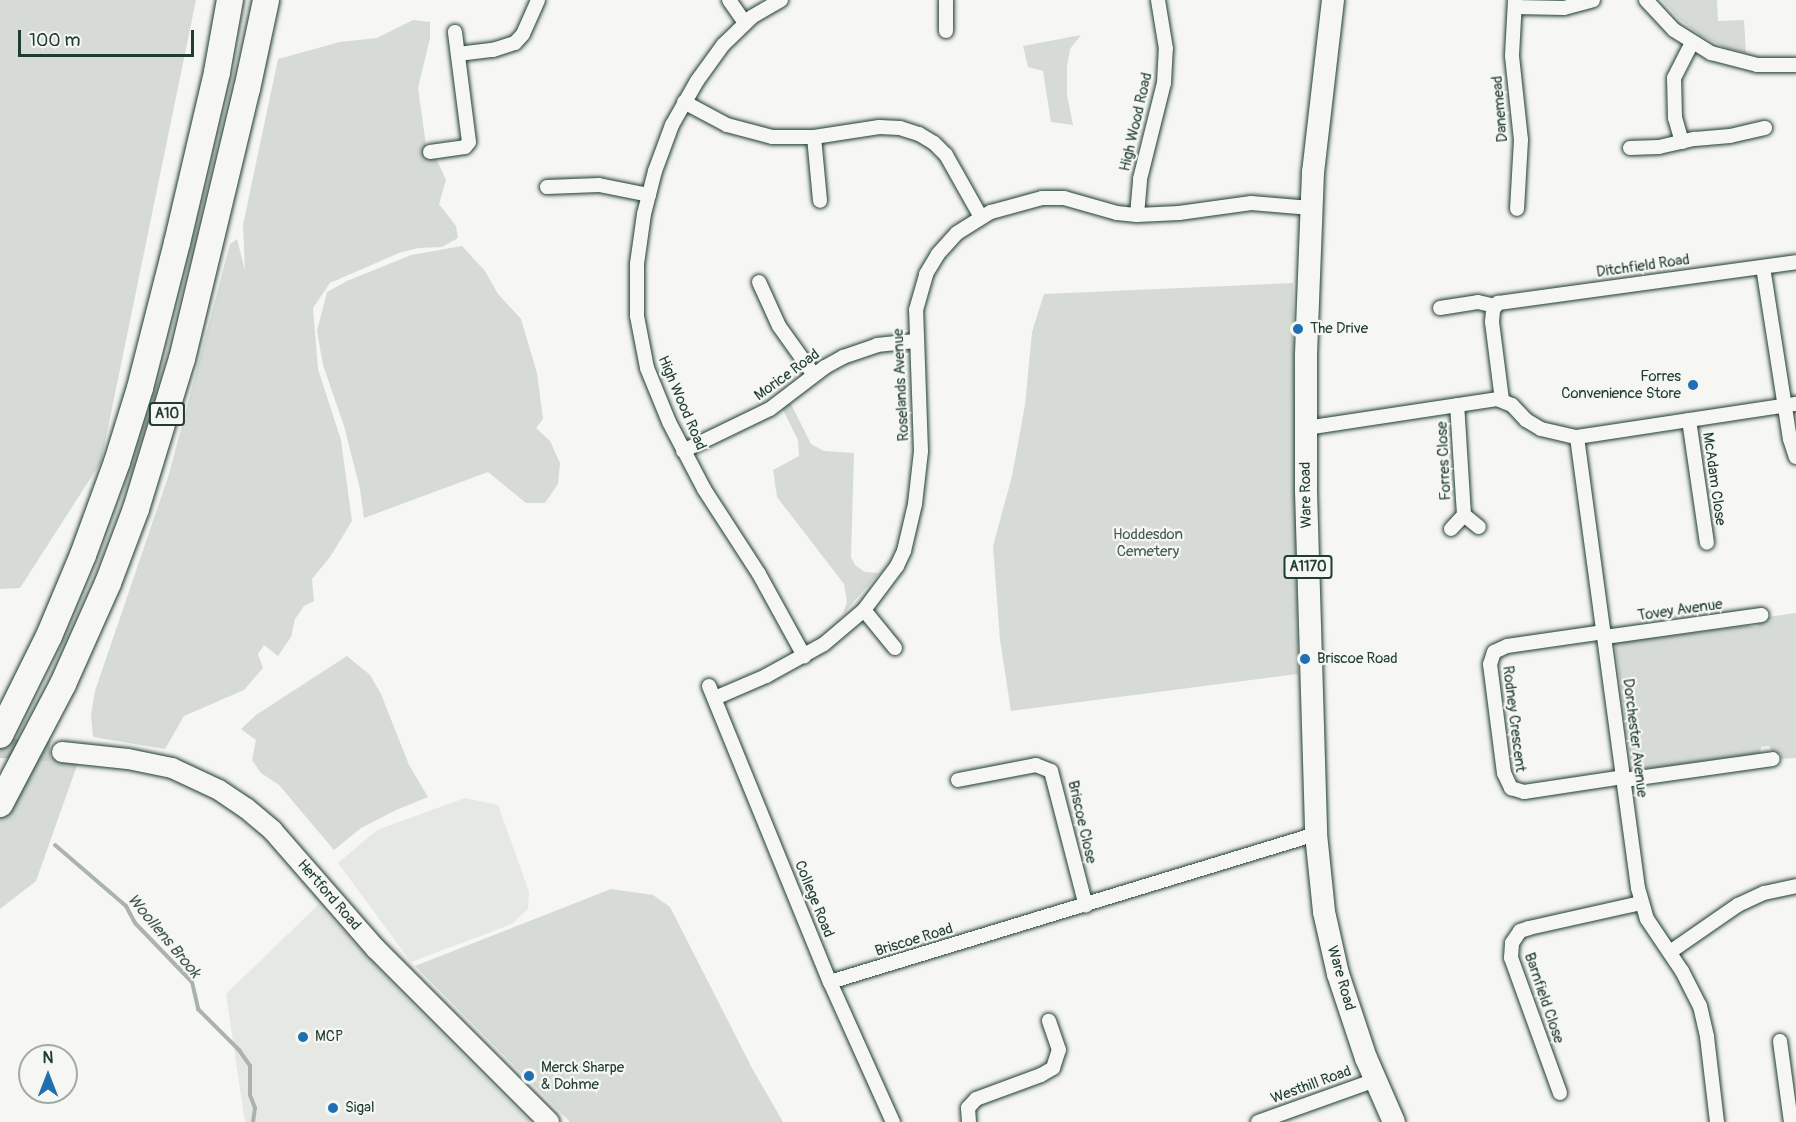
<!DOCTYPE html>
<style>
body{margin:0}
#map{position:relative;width:1796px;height:1122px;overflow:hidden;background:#f6f6f2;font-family:Pangolin,sans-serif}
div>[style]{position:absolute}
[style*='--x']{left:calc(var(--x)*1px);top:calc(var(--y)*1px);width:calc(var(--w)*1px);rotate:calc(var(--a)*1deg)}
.built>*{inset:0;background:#e6e8e4}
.green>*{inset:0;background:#d6dbd6}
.stream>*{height:4px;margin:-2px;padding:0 2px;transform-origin:2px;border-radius:2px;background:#aab3ae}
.secondary-tunnel>*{height:20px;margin-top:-10px;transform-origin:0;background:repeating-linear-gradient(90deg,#cbd1cc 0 20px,transparent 0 30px)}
.roads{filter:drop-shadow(0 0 2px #1f3d34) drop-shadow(0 0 2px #1f3d34)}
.street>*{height:14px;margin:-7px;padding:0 7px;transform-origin:7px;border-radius:7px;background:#f6f6f2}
.secondary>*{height:20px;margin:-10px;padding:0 10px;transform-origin:10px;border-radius:10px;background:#f6f6f2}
.primary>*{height:22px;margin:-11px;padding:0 11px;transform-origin:11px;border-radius:11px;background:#f6f6f2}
.highway>*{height:26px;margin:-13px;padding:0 13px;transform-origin:13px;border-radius:13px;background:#f6f6f2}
.dots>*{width:16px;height:16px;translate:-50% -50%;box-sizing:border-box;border:3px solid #f6f6f2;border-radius:50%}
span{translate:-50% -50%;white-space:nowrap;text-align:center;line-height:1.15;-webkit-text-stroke:4.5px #f6f6f2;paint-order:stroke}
.shield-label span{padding:2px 4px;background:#f6f6f2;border:2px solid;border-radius:4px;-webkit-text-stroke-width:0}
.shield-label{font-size:14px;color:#1f3d34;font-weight:700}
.street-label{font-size:15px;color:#1f3d34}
.poi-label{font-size:15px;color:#1f3d34}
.left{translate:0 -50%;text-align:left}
.right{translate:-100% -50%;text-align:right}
.park-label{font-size:15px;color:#445d54}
.water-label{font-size:16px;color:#425a52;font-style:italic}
.north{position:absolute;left:18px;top:1044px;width:60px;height:60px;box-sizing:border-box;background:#f6f6f2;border:2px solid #a0aca6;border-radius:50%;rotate:0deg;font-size:16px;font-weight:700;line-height:24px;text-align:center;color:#1f3d34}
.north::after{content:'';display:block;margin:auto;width:21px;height:27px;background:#1f6fb2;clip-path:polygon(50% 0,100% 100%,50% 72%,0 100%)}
.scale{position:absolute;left:18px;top:30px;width:176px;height:27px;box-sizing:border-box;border:3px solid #1f3d34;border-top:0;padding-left:8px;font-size:18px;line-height:21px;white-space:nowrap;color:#1f3d34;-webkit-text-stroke:4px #f6f6f2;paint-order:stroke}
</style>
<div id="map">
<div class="built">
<div style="clip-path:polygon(465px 798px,498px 805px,529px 892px,528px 909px,512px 924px,411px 962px,338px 863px,377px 830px)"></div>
<div style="clip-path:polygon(318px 905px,410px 1002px,530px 1122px,245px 1122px,226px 994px)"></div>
</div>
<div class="green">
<div style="clip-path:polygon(0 0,196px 0,101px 462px,20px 588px,0 589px)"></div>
<div style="clip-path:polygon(1662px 0,1717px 0,1718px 21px,1744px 20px,1746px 53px,1726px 48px,1700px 35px,1678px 18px)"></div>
<div style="clip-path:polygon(413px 20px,430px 22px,430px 38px,418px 88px,428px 159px,436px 158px,446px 180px,439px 204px,456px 226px,458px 238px,442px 247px,418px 248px,399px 253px,330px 283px,313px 308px,318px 369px,341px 440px,352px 521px,330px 557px,312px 579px,314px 601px,304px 606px,295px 619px,291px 637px,278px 656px,264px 645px,258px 654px,263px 668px,244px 690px,184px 716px,165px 749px,93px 737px,91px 715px,95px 691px,169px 474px,230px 244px,237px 239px,245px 270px,243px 225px,278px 59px,340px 42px,377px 38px)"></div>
<div style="clip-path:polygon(1081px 35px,1070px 49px,1067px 67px,1067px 95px,1073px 125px,1051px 122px,1043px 71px,1028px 67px,1023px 46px)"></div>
<div style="clip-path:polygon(462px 246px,485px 271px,498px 294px,521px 319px,537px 373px,543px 419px,536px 428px,550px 441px,560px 463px,558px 484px,545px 503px,526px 503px,488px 472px,364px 518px,360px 489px,344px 426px,323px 365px,317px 331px,327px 292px,347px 281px,411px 255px)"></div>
<div style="clip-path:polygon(1293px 283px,1298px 674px,1011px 711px,1000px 640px,993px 546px,1012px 476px,1025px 405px,1032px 332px,1044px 294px)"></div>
<div style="clip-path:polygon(790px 402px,811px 444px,824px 451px,854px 453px,851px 557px,855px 565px,865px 572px,879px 573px,843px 614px,847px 602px,844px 584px,777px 497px,773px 470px,799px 456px,798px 440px,782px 408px)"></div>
<div style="clip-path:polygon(1796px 613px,1796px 758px,1781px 759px,1781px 754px,1773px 753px,1769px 746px,1761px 747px,1760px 753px,1646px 769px,1632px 768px,1615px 643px,1746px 626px,1757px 627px,1760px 618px)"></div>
<div style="clip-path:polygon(347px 656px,370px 675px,381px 694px,409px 765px,428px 797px,396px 810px,361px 828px,334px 850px,279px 785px,261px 773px,252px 760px,256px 740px,241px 729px,256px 715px)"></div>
<div style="clip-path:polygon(37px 757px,80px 757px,36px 881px,0 909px,0 819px)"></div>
<div style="clip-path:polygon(611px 889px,653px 895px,670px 907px,753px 1070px,783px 1122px,570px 1122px,415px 966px)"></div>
</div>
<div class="stream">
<div style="--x:55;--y:845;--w:94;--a:40.7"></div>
<div style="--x:126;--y:906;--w:19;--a:62"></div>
<div style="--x:135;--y:923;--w:82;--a:46"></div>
<div style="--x:192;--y:982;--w:28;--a:77"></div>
<div style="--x:198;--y:1009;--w:58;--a:45"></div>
<div style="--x:239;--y:1050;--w:19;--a:55"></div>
<div style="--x:250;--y:1066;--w:29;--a:90"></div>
<div style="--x:250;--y:1095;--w:14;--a:69"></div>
<div style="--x:255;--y:1108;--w:14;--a:98"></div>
</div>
<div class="secondary-tunnel">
<div style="--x:0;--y:748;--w:62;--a:3.7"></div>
</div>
<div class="roads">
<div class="street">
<div style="--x:729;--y:0;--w:28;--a:55"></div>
<div style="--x:781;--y:0;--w:34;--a:150"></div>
<div style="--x:752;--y:17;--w:40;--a:136"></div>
<div style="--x:723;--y:45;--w:44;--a:125.8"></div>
<div style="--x:697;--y:81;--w:51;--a:119.6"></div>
<div style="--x:672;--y:125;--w:49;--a:110.3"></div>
<div style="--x:655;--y:171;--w:44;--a:104.3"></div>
<div style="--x:644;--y:214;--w:50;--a:98"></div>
<div style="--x:637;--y:264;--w:52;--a:90"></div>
<div style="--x:637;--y:316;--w:53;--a:79.1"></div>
<div style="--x:647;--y:368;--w:58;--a:67.8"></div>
<div style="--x:669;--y:422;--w:76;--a:62.4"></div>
<div style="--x:704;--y:489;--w:101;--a:57.1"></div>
<div style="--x:759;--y:574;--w:94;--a:61.2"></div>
<div style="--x:1515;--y:0;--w:56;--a:93.1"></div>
<div style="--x:1512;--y:56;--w:84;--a:83.9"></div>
<div style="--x:1521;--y:140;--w:69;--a:93.3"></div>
<div style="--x:1646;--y:0;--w:41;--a:47"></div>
<div style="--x:1674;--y:30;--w:44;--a:31.9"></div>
<div style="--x:1711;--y:53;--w:48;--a:14.6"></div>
<div style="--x:1757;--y:65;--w:39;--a:0"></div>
<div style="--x:1515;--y:7;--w:49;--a:1.2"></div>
<div style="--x:1564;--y:8;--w:30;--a:-15"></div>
<div style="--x:946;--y:31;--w:31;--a:-90"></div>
<div style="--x:458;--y:54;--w:35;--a:-7"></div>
<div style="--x:493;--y:50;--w:23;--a:-18"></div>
<div style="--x:515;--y:43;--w:12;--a:-48"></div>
<div style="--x:523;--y:34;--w:37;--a:-66"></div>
<div style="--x:684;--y:102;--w:49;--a:28.1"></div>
<div style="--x:727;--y:125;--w:47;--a:14.9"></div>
<div style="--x:772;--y:137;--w:42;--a:0"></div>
<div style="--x:814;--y:137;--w:66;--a:-8.7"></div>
<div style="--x:879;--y:127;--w:21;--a:3"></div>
<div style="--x:900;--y:128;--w:20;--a:18"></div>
<div style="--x:919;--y:134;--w:17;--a:31"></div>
<div style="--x:934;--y:143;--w:17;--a:45"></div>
<div style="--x:946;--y:155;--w:71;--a:60.6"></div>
<div style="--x:814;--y:137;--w:64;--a:84.6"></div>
<div style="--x:1682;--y:142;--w:25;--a:-106"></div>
<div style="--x:1675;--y:118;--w:40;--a:-91.4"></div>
<div style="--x:1674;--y:78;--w:39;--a:-63"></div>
<div style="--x:1630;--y:148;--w:29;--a:-2"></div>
<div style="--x:1659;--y:147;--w:37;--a:-13"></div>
<div style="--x:1695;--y:139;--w:35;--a:-5"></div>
<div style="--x:1730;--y:136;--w:36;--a:-13"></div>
<div style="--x:430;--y:152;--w:35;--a:-8"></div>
<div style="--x:465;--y:147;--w:6;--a:-51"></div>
<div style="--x:469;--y:142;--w:111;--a:-97.3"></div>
<div style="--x:547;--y:187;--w:52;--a:-2.2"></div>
<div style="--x:599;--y:185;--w:51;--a:11.3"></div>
<div style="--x:1137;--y:215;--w:36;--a:-85"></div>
<div style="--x:1140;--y:179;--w:99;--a:-76"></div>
<div style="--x:1164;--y:83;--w:34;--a:-87"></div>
<div style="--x:1166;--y:49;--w:50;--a:-99.3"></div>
<div style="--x:1763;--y:267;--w:174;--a:81.1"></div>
<div style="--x:1790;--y:439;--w:19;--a:72"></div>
<div style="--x:759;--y:282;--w:48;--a:65.6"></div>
<div style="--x:779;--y:326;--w:60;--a:54.5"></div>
<div style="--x:1440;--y:308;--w:38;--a:-9"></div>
<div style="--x:1478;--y:302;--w:17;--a:13"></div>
<div style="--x:1502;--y:400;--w:79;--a:-97.3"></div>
<div style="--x:1492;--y:322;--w:12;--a:-85"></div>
<div style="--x:1493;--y:310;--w:9;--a:-54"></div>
<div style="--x:1498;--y:303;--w:301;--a:-7.8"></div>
<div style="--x:1689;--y:420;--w:124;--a:81.7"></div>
<div style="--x:1306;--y:428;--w:193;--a:-8.6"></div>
<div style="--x:1497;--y:399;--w:16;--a:22"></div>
<div style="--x:1512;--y:405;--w:21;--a:47"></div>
<div style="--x:1526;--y:420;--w:17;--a:31"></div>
<div style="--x:1541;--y:429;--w:37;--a:13"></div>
<div style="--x:1577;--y:437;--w:221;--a:-8.6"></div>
<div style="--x:1577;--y:437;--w:455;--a:82.3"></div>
<div style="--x:1638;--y:888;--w:32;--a:74"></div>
<div style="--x:1647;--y:919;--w:63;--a:56.1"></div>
<div style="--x:1682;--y:971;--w:39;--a:63"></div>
<div style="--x:1700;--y:1006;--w:32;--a:77"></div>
<div style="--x:1707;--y:1037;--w:86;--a:83.3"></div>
<div style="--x:683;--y:451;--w:97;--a:-25.8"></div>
<div style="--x:770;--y:409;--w:69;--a:-37.4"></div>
<div style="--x:825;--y:367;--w:21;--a:-29"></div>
<div style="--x:843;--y:357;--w:36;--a:-19"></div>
<div style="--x:877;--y:345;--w:38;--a:-6"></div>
<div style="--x:1464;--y:515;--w:19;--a:39"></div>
<div style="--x:1451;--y:529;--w:19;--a:-47"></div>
<div style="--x:1464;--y:515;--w:110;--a:-93.6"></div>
<div style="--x:864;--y:610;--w:49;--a:50.8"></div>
<div style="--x:1604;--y:632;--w:98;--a:171.8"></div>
<div style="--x:1507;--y:646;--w:14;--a:155"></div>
<div style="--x:1494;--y:652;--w:13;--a:108"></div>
<div style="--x:1490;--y:664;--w:110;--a:82.7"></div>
<div style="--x:1504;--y:773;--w:17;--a:65"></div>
<div style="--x:1511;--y:788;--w:14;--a:17"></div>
<div style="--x:1524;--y:792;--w:100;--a:-8.6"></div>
<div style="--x:1605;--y:637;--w:158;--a:-8"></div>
<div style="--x:709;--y:686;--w:320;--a:67.8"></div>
<div style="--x:830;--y:982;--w:154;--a:65.8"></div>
<div style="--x:715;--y:698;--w:56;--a:-23.3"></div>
<div style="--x:766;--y:676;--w:66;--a:-28.9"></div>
<div style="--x:824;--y:644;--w:52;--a:-40.4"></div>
<div style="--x:864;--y:610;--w:55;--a:-53.1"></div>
<div style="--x:897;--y:566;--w:17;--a:-65"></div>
<div style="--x:904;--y:551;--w:48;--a:-76.8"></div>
<div style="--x:915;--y:504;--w:53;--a:-83.5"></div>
<div style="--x:921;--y:451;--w:141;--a:-92"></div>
<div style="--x:916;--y:310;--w:37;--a:-74"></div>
<div style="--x:926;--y:274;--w:23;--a:-59"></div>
<div style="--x:938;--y:254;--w:28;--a:-48"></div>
<div style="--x:957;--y:233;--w:40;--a:-32"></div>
<div style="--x:991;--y:212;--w:53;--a:-15.4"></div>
<div style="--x:1042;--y:198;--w:22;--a:0"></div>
<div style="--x:1064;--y:198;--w:55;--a:15.8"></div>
<div style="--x:1117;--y:213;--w:20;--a:6"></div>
<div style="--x:1137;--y:215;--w:42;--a:-2.7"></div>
<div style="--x:1179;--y:213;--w:73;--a:-7.9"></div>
<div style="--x:1251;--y:203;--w:60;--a:4.8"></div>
<div style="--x:958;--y:780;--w:79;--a:-10.9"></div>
<div style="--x:1036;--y:765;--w:16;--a:22"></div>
<div style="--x:1051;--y:771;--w:139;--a:75.5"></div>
<div style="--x:1624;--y:780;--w:150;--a:-8"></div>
<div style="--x:1670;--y:952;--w:83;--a:-34.7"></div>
<div style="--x:1738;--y:905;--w:29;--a:-25"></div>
<div style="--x:1764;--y:893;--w:33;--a:-12"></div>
<div style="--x:830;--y:982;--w:508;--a:-16.94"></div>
<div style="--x:1780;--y:1041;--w:82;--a:82.3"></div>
<div style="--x:1560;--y:1093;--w:144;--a:-109.9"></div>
<div style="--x:1511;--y:958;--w:15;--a:-86"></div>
<div style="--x:1512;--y:943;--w:14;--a:-56"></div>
<div style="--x:1520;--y:931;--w:9;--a:-18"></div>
<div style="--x:1529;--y:928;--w:115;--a:-12.6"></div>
<div style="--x:969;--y:1122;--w:14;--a:-94"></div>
<div style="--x:968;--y:1108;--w:12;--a:-48"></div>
<div style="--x:976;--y:1099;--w:69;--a:-20.3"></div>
<div style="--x:1041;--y:1075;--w:14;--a:-30"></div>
<div style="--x:1053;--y:1068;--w:19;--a:-72"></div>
<div style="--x:1059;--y:1050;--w:31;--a:-109"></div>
<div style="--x:1258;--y:1122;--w:124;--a:-19.7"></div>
</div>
<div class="secondary">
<div style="--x:62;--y:752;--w:66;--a:6.1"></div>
<div style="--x:128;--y:759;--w:45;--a:11.6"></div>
<div style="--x:172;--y:768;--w:52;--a:25.1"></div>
<div style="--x:219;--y:790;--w:32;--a:34"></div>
<div style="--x:246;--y:808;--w:35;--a:40"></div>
<div style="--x:273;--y:831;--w:157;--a:48.9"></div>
<div style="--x:376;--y:949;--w:245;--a:45"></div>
</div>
<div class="primary">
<div style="--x:1333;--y:0;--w:173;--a:96.6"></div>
<div style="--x:1313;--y:172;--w:184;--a:92.2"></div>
<div style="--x:1306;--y:356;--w:135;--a:90"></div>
<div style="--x:1306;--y:491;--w:343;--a:88.3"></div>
<div style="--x:1316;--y:834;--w:78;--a:84.1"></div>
<div style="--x:1324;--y:912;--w:64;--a:77.3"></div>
<div style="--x:1338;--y:974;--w:89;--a:71.6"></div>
<div style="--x:1366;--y:1058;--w:70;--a:66.4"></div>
</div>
<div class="highway">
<div style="--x:0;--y:735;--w:110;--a:-63.7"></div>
<div style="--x:49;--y:636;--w:88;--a:-67.2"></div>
<div style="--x:83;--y:555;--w:99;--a:-69.9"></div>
<div style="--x:117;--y:462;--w:77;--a:-72.7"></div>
<div style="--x:140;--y:388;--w:150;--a:-75.7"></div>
<div style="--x:177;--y:243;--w:176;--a:-76.8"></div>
<div style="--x:217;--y:72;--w:73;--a:-79.8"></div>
<div style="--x:0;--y:804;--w:136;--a:-62.3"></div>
<div style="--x:63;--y:684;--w:111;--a:-66"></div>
<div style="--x:108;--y:583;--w:79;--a:-69.3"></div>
<div style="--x:136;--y:509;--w:157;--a:-73"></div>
<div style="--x:182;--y:359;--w:278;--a:-76.5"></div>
<div style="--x:247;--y:89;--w:91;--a:-77.9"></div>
</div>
</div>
<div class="dots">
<div style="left:1298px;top:329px;background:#1f6fb2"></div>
<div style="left:1693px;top:385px;background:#1f6fb2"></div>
<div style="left:1305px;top:659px;background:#1f6fb2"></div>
<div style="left:303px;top:1037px;background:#1f6fb2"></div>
<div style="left:529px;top:1076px;background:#1f6fb2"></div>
<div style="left:333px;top:1108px;background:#1f6fb2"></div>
</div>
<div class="shield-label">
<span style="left:167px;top:414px">A10</span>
<span style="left:1308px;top:567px">A1170</span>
</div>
<div class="street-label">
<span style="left:1500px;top:109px;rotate:-95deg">Danemead</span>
<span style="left:1136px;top:122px;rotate:-77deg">High Wood Road</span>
<span style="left:1643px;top:266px;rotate:-8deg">Ditchfield Road</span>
<span style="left:787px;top:375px;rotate:-36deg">Morice Road</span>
<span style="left:901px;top:385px;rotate:-93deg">Roselands Avenue</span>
<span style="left:682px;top:403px;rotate:67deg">High Wood Road</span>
<span style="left:1444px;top:461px;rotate:-93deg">Forres Close</span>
<span style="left:1714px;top:479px;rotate:82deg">McAdam Close</span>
<span style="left:1306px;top:495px;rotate:-91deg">Ware Road</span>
<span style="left:1680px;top:610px;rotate:-8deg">Tovey Avenue</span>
<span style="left:1514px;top:719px;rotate:83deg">Rodney Crescent</span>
<span style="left:1635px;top:738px;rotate:83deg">Dorchester Avenue</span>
<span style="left:1082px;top:822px;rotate:77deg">Briscoe Close</span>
<span style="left:329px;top:895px;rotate:49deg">Hertford Road</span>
<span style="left:814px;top:899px;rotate:68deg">College Road</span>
<span style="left:914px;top:940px;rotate:-17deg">Briscoe Road</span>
<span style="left:1341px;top:978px;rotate:74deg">Ware Road</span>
<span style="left:1544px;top:998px;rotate:71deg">Barnfield Close</span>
<span style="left:1311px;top:1085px;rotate:-20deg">Westhill Road</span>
</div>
<div class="poi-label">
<span class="left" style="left:1310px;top:329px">The Drive</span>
<span class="right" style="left:1681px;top:385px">Forres<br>Convenience Store</span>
<span class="left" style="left:1317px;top:659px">Briscoe Road</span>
<span class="left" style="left:315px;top:1037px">MCP</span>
<span class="left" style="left:541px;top:1076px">Merck Sharpe<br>&amp; Dohme</span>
<span class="left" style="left:345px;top:1108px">Sigal</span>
</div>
<div class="park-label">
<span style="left:1148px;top:543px">Hoddesdon<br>Cemetery</span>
</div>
<div class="water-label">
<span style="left:164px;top:936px;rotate:50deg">Woollens Brook</span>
</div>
<div class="north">N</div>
<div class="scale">100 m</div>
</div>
